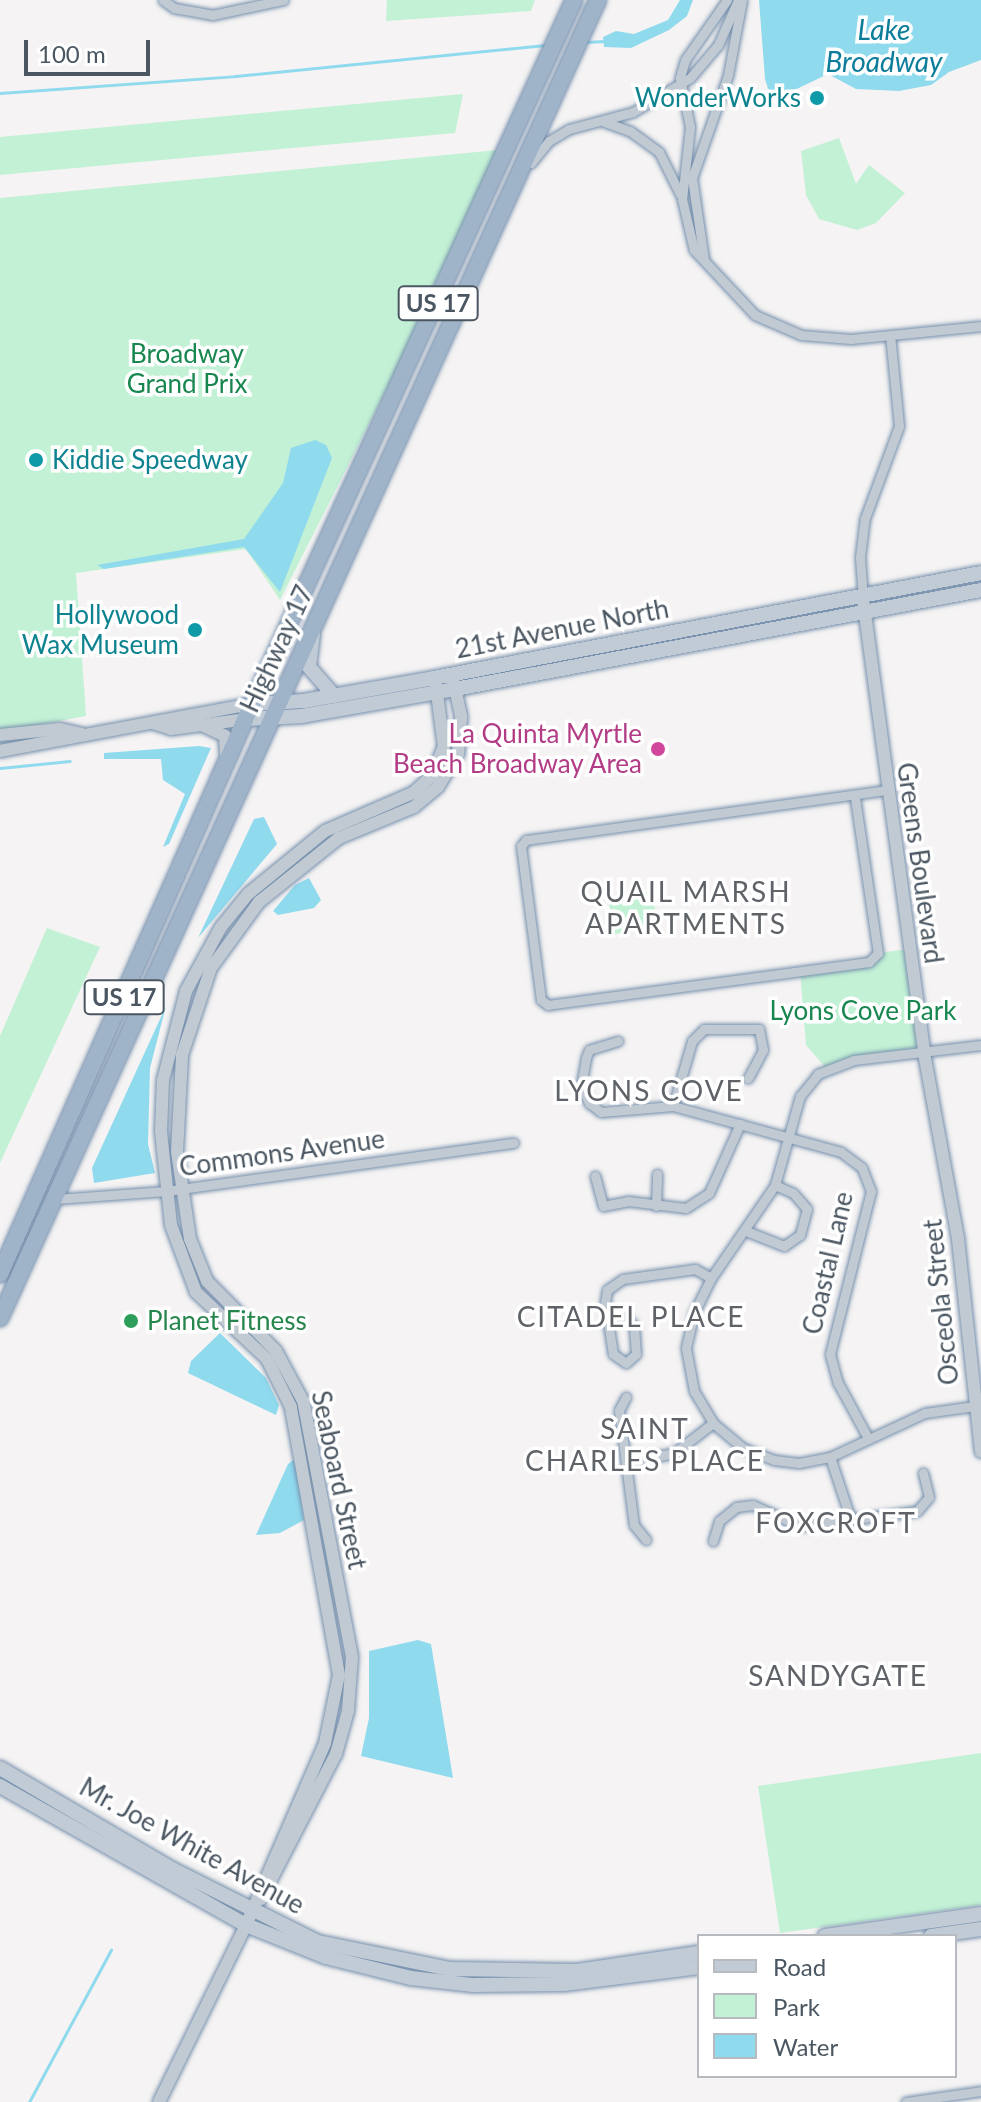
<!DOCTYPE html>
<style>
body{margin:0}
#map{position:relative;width:981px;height:2102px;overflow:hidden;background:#f5f3f3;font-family:Lato,sans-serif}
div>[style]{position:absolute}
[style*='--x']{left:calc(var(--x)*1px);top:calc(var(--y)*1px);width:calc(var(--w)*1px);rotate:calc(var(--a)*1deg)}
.green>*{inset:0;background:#c3f1d5}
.water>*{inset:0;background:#90daee}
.stream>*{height:3px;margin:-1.5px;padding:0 1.5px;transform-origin:1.5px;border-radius:1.5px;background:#90daee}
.roads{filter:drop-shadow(0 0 2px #7690ad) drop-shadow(0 0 2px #7690ad)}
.minor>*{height:9px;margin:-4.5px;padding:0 4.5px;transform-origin:4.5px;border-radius:4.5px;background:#c1cad2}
.tertiary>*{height:12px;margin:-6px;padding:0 6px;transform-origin:6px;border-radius:6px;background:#c1cad2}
.secondary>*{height:14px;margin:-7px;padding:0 7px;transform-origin:7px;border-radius:7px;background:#c1cbd6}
.trunk>*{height:16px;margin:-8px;padding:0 8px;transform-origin:8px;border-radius:8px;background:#9fb4c9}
.dots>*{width:22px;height:22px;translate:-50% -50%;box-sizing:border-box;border:4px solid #fff;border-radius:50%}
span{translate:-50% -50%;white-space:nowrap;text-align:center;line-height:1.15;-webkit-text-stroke:7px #fff;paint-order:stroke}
.shield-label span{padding:2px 6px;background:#fff;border:2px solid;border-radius:6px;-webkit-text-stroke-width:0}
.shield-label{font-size:24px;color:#4a5661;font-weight:700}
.culture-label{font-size:26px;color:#0d838f}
.right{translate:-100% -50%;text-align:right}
.left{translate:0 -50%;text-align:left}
.park-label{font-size:26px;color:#17864f}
.street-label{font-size:26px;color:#4a5661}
.hotel-label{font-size:26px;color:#b23c85}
.leisure-label{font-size:26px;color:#27864d}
.water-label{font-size:28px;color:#0c7c9b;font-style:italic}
.neighbourhood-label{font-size:28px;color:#5f6368;letter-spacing:2px}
.legend{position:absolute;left:697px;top:1934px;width:260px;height:144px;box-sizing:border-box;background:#fff;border:2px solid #b7bbc0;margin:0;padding:10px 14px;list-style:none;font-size:24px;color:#4a5661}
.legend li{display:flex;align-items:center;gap:16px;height:40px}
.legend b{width:40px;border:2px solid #b7bbc0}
.scale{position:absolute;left:24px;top:40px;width:126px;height:36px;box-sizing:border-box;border:4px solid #4a5661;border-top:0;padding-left:10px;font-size:24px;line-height:28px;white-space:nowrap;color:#4a5661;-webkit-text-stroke:6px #fff;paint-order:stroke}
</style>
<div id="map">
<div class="green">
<div style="clip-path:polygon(387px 0,535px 0,531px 11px,386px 21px)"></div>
<div style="clip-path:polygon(463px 94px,455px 133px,0 175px,0 137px)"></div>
<div style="clip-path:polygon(839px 138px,856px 184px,869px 165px,905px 193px,876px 223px,857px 230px,819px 219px,806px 195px,801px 151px)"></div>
<div style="clip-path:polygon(508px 149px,280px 600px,246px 549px,76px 573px,86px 716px,0 732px,0 198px)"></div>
<div style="clip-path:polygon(652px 891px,658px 928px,614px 934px,608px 897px)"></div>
<div style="clip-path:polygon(47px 928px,100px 947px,0 1163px,0 1036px)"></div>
<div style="clip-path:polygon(909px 949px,924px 1053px,826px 1068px,806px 1045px,800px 971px,869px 962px,878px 953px)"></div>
<div style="clip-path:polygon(981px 1753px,981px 1905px,780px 1933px,758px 1786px)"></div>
</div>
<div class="water">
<div style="clip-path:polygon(680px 0,693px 0,687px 16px,669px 30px,631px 48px,604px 47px,603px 37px,616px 31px,634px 34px,668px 20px)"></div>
<div style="clip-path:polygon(759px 0,981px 0,981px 60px,949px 72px,931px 85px,899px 91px,856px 89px,828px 74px,782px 96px,769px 92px,765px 79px)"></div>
<div style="clip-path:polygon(315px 440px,326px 445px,332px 458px,280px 592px,244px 547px,104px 569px,97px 565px,244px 539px,283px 483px,291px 448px)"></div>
<div style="clip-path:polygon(199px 746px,211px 748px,169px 844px,163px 847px,185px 794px,163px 780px,161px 759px,104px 759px,104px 753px)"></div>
<div style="clip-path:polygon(264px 817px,277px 844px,198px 938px,254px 819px)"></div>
<div style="clip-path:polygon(309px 878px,321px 900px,314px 908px,278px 915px,273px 911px,295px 885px)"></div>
<div style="clip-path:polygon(166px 1006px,150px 1068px,148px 1144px,155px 1173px,94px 1183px,92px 1168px)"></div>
<div style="clip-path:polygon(220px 1333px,266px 1378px,279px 1405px,276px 1415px,188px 1373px,191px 1361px)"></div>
<div style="clip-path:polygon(295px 1459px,304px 1520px,280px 1533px,256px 1535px,288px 1464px)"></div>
<div style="clip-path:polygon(418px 1640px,431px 1644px,453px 1778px,361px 1756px,369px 1718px,369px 1651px)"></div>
</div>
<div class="stream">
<div style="--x:585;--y:42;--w:20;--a:-3"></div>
<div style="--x:0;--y:93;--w:236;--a:-4.1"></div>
<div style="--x:235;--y:76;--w:312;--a:-5.7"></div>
<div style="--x:0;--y:768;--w:70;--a:-5.7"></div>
<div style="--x:29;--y:2102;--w:173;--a:-61.7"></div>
</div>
<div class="roads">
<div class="minor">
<div style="--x:163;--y:0;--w:14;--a:36"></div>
<div style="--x:174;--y:8;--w:39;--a:10"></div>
<div style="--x:212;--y:15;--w:73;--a:-11.9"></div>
<div style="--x:727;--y:0;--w:73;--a:125"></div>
<div style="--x:685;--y:60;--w:19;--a:106"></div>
<div style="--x:680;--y:78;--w:50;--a:78.5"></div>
<div style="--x:690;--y:127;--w:72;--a:96.3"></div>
<div style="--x:682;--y:199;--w:52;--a:76.8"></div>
<div style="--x:694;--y:250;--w:89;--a:46.8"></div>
<div style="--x:755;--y:315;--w:50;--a:23.5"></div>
<div style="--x:801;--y:335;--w:50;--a:4.6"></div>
<div style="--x:851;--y:339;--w:131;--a:-5.7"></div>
<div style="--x:602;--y:121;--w:30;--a:20"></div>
<div style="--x:630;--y:131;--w:36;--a:36"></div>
<div style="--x:659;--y:152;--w:47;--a:63.4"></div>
<div style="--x:531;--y:163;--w:28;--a:-51"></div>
<div style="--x:549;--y:141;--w:23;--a:-31"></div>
<div style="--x:569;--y:129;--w:66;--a:-14.9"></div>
<div style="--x:633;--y:112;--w:66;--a:-30.8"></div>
<div style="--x:690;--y:78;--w:43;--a:-49.7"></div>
<div style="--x:718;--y:45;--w:49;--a:-66"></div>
<div style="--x:704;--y:260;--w:83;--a:-98.3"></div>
<div style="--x:692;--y:178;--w:109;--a:-70.7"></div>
<div style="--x:728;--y:75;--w:76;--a:-79.4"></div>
<div style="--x:863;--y:599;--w:42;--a:-94.1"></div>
<div style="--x:860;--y:557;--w:39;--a:-83"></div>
<div style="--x:865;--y:518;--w:98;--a:-69.7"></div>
<div style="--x:899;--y:426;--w:91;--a:-95.6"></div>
<div style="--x:855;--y:798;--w:157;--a:81.6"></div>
<div style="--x:878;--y:953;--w:13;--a:135"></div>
<div style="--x:869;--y:962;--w:324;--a:172.4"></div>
<div style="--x:548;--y:1005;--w:9;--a:-144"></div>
<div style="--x:541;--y:1000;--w:155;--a:-97.4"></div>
<div style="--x:521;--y:846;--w:8;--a:-50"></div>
<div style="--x:526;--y:840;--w:364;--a:-7.9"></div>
<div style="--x:618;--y:1041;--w:30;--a:163"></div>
<div style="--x:589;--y:1050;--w:9;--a:111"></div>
<div style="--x:586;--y:1058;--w:27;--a:100"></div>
<div style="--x:581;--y:1085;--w:20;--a:66"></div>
<div style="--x:589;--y:1103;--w:15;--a:37"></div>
<div style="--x:601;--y:1112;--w:72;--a:-4.8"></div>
<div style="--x:673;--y:1106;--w:174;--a:15.3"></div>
<div style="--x:841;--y:1152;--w:26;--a:37"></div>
<div style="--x:862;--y:1168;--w:25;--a:69"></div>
<div style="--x:871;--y:1191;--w:168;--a:104.1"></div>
<div style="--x:830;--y:1354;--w:30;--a:75"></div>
<div style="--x:838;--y:1383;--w:63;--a:61.4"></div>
<div style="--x:981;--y:1045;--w:128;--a:173.3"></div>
<div style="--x:854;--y:1060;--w:39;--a:159"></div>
<div style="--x:818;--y:1074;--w:28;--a:129"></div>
<div style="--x:800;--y:1096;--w:92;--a:105.7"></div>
<div style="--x:775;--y:1185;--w:113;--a:124.5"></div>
<div style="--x:711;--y:1278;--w:39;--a:116"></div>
<div style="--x:694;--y:1313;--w:36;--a:103"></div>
<div style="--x:686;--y:1348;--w:44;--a:79.5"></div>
<div style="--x:694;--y:1391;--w:37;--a:59"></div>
<div style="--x:713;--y:1423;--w:39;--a:40"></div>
<div style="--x:743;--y:1448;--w:33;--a:21"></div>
<div style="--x:774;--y:1460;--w:25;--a:7"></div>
<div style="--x:799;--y:1463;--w:32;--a:-11"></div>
<div style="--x:830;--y:1457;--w:105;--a:-24.9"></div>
<div style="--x:925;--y:1413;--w:57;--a:-8.1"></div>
<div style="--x:673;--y:1106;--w:68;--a:-73.7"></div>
<div style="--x:692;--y:1041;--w:17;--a:-45"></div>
<div style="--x:704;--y:1029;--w:55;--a:0"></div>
<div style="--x:759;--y:1029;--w:21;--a:79"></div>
<div style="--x:763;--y:1050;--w:32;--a:118"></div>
<div style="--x:595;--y:1176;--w:31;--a:75"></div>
<div style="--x:603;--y:1206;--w:25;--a:-11"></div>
<div style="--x:628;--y:1201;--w:58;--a:6.9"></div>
<div style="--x:686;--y:1208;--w:27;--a:-33"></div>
<div style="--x:709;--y:1193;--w:76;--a:-65.8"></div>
<div style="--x:56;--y:1199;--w:110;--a:-4.2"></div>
<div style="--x:166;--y:1191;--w:351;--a:-7.9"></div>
<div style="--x:656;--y:1206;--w:32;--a:-88"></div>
<div style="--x:746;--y:1231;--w:41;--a:21.5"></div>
<div style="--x:784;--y:1246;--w:19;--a:-35"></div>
<div style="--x:800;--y:1235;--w:27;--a:-75"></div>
<div style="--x:807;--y:1209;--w:21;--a:-131"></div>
<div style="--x:793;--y:1193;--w:20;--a:-156"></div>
<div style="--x:607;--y:1316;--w:17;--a:0"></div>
<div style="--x:624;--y:1316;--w:14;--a:45"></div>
<div style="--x:634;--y:1326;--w:28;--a:86"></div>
<div style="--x:636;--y:1354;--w:13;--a:138"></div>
<div style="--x:626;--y:1363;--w:16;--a:-145"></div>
<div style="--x:613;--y:1354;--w:52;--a:-98.9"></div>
<div style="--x:605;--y:1303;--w:13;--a:-81"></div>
<div style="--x:607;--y:1290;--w:19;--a:-35"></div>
<div style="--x:623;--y:1279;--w:73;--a:-7.9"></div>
<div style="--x:695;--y:1269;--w:18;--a:29"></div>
<div style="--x:626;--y:1397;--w:15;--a:118"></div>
<div style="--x:619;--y:1410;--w:116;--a:82.6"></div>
<div style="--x:634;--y:1525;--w:19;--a:51"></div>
<div style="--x:830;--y:1457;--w:66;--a:71.6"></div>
<div style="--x:627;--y:1462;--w:48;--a:-10.8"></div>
<div style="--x:674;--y:1453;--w:49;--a:-37.6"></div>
<div style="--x:713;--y:1541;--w:21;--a:-73"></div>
<div style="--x:719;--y:1521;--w:22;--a:-39"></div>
<div style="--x:736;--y:1507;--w:17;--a:-7"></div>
<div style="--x:753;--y:1505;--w:51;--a:24.1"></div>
<div style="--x:800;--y:1526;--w:118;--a:-7.3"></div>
<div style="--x:917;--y:1511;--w:18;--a:-49"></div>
<div style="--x:929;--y:1497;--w:25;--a:-104"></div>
<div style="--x:906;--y:2102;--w:76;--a:-8.3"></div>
</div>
<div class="tertiary">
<div style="--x:863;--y:599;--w:458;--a:82.3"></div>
<div style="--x:924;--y:1053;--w:189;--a:79.6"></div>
<div style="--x:958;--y:1239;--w:214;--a:83.8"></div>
<div style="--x:153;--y:723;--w:19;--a:18"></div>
<div style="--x:171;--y:729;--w:77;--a:-7.5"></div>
<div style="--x:204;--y:726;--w:23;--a:25"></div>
<div style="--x:225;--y:736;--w:18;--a:87"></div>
<div style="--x:0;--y:735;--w:60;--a:-5.7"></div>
<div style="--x:60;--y:729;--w:22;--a:13"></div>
<div style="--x:0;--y:751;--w:256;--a:-10.6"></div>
<div style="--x:261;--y:1899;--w:163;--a:-62.7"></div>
<div style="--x:336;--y:1754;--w:45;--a:-74.4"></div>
<div style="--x:348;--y:1711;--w:54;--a:-85.8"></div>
<div style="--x:352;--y:1657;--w:261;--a:-100.8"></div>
<div style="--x:303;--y:1401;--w:57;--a:-118.4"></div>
<div style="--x:276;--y:1351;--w:98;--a:-134.6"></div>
<div style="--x:207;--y:1281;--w:45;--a:-112"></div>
<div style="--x:190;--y:1239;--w:88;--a:-98.5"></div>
<div style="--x:177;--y:1152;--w:97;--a:-87"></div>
<div style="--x:182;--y:1055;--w:92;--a:-71.6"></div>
<div style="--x:211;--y:968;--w:82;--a:-54"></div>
<div style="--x:259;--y:902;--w:102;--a:-38.7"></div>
<div style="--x:339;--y:838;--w:81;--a:-22.5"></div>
<div style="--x:414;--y:807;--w:31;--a:-40"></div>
<div style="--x:438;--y:787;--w:39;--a:-59"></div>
<div style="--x:458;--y:754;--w:38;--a:-85"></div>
<div style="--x:461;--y:716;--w:34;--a:-102"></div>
<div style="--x:159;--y:2102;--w:197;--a:-63.8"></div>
<div style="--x:246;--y:1925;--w:198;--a:-66.5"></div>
<div style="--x:325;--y:1743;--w:69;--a:-78.4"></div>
<div style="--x:339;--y:1675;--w:272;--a:-100.2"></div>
<div style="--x:291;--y:1407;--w:54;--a:-116.6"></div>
<div style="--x:267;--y:1359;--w:98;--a:-136.7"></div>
<div style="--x:196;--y:1292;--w:72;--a:-110.5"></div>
<div style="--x:171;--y:1225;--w:95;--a:-96.1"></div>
<div style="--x:161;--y:1131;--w:51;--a:-87.8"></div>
<div style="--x:163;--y:1080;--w:92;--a:-75.5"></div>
<div style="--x:186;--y:991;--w:73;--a:-61.3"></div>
<div style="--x:221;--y:927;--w:43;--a:-50.7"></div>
<div style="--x:248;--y:894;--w:99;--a:-39.3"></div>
<div style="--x:325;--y:831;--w:96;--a:-23.4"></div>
<div style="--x:413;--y:793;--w:25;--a:-42"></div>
<div style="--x:432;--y:776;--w:31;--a:-68"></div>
<div style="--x:444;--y:747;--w:63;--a:-97.4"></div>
</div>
<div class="secondary">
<div style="--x:313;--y:634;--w:33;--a:97"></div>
<div style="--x:309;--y:667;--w:38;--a:49"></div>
<div style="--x:252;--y:704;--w:52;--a:-3.3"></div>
<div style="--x:304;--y:701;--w:132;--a:-10"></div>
<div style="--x:434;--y:678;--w:557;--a:-10.87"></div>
<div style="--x:247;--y:719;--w:55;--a:-3.1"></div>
<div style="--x:302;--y:716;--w:155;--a:-10"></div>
<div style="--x:455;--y:689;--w:535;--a:-10.66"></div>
<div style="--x:0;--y:1768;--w:199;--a:30.4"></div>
<div style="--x:172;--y:1869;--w:163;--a:26.6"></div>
<div style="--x:318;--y:1942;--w:135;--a:11.6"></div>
<div style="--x:450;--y:1969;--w:127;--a:0.9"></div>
<div style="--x:577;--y:1971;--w:123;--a:-8.4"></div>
<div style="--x:0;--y:1786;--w:283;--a:29.5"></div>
<div style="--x:246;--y:1925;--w:86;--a:21.8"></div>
<div style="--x:326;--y:1957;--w:88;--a:13.9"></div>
<div style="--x:411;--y:1978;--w:61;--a:6.5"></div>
<div style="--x:472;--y:1985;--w:92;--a:-0.6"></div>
<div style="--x:564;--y:1984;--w:136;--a:-7.2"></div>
<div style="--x:825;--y:1936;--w:158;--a:-8"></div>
<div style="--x:931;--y:1936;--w:50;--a:-8"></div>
</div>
<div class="trunk">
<div style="--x:0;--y:1274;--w:623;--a:-66.15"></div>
<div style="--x:252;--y:704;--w:774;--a:-65.42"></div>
<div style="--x:0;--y:1318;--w:1447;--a:-65.6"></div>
</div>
</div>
<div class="dots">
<div style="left:817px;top:98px;background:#0f9aa8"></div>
<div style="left:36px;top:460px;background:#0f9aa8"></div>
<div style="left:195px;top:630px;background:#0f9aa8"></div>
<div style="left:658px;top:749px;background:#d1479c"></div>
<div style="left:131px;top:1321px;background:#2e9e5b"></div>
</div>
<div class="shield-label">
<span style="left:438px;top:303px">US 17</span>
<span style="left:124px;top:997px">US 17</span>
</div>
<div class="culture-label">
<span class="right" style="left:801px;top:98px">WonderWorks</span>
<span class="left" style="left:52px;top:460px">Kiddie Speedway</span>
<span class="right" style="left:179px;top:630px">Hollywood<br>Wax Museum</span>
</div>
<div class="park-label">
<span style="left:187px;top:369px">Broadway<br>Grand Prix</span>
<span style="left:863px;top:1011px">Lyons Cove Park</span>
</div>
<div class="street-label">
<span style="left:562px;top:629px;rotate:-11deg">21st Avenue North</span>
<span style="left:277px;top:649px;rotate:-65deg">Highway 17</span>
<span style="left:920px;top:863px;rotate:82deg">Greens Boulevard</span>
<span style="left:282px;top:1153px;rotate:-8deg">Commons Avenue</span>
<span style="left:828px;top:1263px;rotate:-77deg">Coastal Lane</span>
<span style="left:941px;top:1302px;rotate:-96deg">Osceola Street</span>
<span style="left:339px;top:1480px;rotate:78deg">Seaboard Street</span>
<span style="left:192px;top:1846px;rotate:29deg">Mr. Joe White Avenue</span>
</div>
<div class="hotel-label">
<span class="right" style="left:642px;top:749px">La Quinta Myrtle<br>Beach Broadway Area</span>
</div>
<div class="leisure-label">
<span class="left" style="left:147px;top:1321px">Planet Fitness</span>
</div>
<div class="water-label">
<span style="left:884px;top:45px">Lake<br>Broadway</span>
</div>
<div class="neighbourhood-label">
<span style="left:686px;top:907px">QUAIL MARSH<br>APARTMENTS</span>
<span style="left:649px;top:1090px">LYONS COVE</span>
<span style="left:631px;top:1316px">CITADEL PLACE</span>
<span style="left:645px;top:1444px">SAINT<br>CHARLES PLACE</span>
<span style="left:836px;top:1522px">FOXCROFT</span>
<span style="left:838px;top:1675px">SANDYGATE</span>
</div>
<ul class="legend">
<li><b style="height:10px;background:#c1cbd6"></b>Road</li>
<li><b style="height:22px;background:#c3f1d5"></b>Park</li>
<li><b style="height:22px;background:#90daee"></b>Water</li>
</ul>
<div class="scale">100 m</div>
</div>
